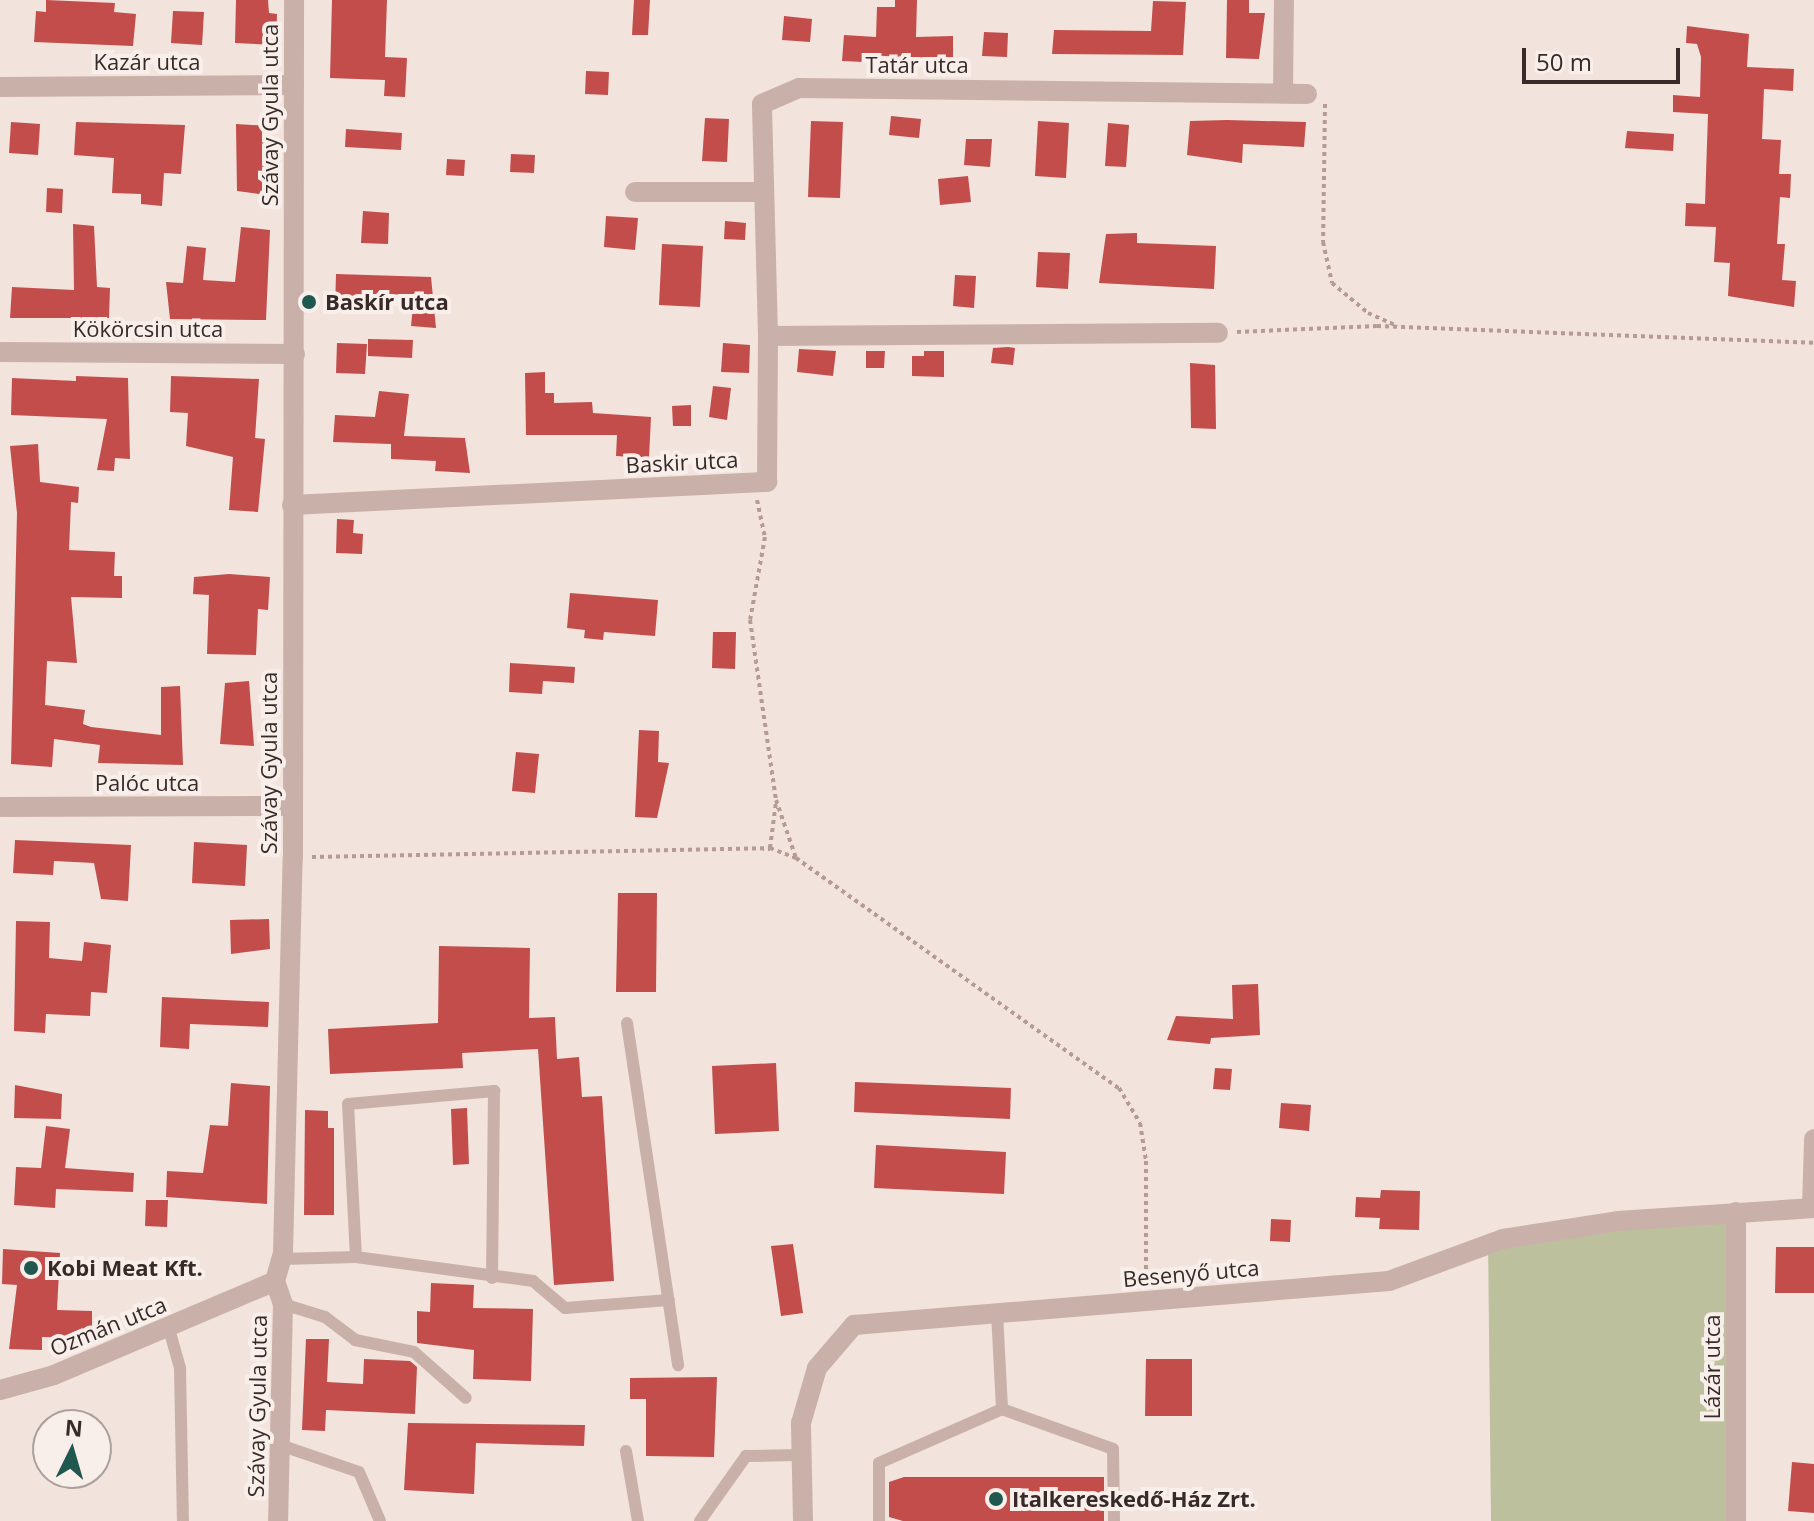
<!DOCTYPE html>
<meta charset="utf-8">
<style>
body{margin:0}
#map{position:relative;width:1814px;height:1521px;overflow:hidden;background:#f2e3dd;font-family:"Open Sans",sans-serif}
div>[style]{position:absolute}
[style*='--x']{left:calc(var(--x)*1px);top:calc(var(--y)*1px);width:calc(var(--w)*1px);rotate:calc(var(--a)*1deg)}
.green>*{inset:0;background:#bcc09d}
.building>*{inset:0;background:#c24d4b}
.path>*{height:4px;margin-top:-2px;transform-origin:0;background:repeating-linear-gradient(90deg,#b59b93 0 4px,transparent 0 8px)}
.lane>*{height:12px;margin:-6px;padding:0 6px;transform-origin:6px;border-radius:6px;background:#c9b1a9}
.street>*{height:20px;margin:-10px;padding:0 10px;transform-origin:10px;border-radius:10px;background:#c9b1a9}
.dots>*{width:22px;height:22px;translate:-50% -50%;box-sizing:border-box;border:4px solid #f9efea;border-radius:50%}
span{translate:-50% -50%;white-space:nowrap;text-align:center;line-height:1.15;-webkit-text-stroke:8px #f9efea;paint-order:stroke}
.street-label{font-size:22px;color:#372a29}
.poi-label{font-size:22px;color:#372a29;font-weight:700}
.left{translate:0 -50%;text-align:left}
.north{position:absolute;left:32px;top:1409px;width:80px;height:80px;box-sizing:border-box;background:#f9efea;border:2px solid #aba09d;border-radius:50%;rotate:5deg;font-size:22px;font-weight:700;line-height:32px;text-align:center;color:#372a29}
.north::after{content:'';display:block;margin:auto;width:28px;height:36px;background:#20574f;clip-path:polygon(50% 0,100% 100%,50% 72%,0 100%)}
.scale{position:absolute;left:1522px;top:48px;width:158px;height:36px;box-sizing:border-box;border:4px solid #372a29;border-top:0;padding-left:10px;font-size:24px;line-height:28px;white-space:nowrap;color:#372a29;-webkit-text-stroke:6px #f9efea;paint-order:stroke}
</style>
<div id="map">
<div class="green">
<div style="clip-path:polygon(1731px 1223px,1730px 1521px,1491px 1521px,1488px 1236px)"></div>
</div>
<div class="building">
<div style="clip-path:polygon(46px 0,115px 3px,114px 12px,136px 14px,133px 46px,34px 42px,36px 11px,46px 12px)"></div>
<div style="clip-path:polygon(236px 0,268px 0,269px 13px,277px 14px,276px 45px,235px 43px)"></div>
<div style="clip-path:polygon(332px 0,387px 0,385px 57px,407px 58px,405px 97px,384px 96px,385px 80px,330px 78px)"></div>
<div style="clip-path:polygon(634px 0,650px 0,648px 35px,632px 35px)"></div>
<div style="clip-path:polygon(895px 0,917px 0,916px 37px,953px 36px,953px 59px,864px 55px,864px 62px,842px 61px,844px 35px,876px 37px,877px 7px,895px 7px)"></div>
<div style="clip-path:polygon(1227px 0,1249px 0,1249px 13px,1265px 13px,1259px 59px,1226px 58px)"></div>
<div style="clip-path:polygon(1153px 1px,1186px 2px,1183px 55px,1052px 54px,1054px 30px,1151px 31px)"></div>
<div style="clip-path:polygon(173px 11px,204px 12px,202px 45px,171px 43px)"></div>
<div style="clip-path:polygon(784px 16px,812px 19px,810px 42px,782px 40px)"></div>
<div style="clip-path:polygon(1687px 26px,1749px 34px,1747px 67px,1794px 69px,1793px 91px,1764px 89px,1762px 139px,1781px 140px,1779px 174px,1791px 174px,1790px 198px,1780px 197px,1777px 244px,1785px 244px,1782px 280px,1796px 281px,1794px 307px,1728px 296px,1730px 263px,1714px 262px,1716px 227px,1685px 226px,1686px 203px,1705px 204px,1708px 114px,1673px 112px,1673px 95px,1700px 97px,1701px 57px,1697px 44px,1686px 43px)"></div>
<div style="clip-path:polygon(984px 32px,1008px 33px,1007px 57px,982px 56px)"></div>
<div style="clip-path:polygon(586px 71px,609px 72px,608px 95px,585px 94px)"></div>
<div style="clip-path:polygon(891px 116px,921px 119px,919px 138px,889px 135px)"></div>
<div style="clip-path:polygon(705px 118px,729px 119px,727px 162px,702px 161px)"></div>
<div style="clip-path:polygon(1227px 120px,1306px 122px,1304px 147px,1243px 144px,1242px 163px,1187px 155px,1190px 121px)"></div>
<div style="clip-path:polygon(811px 121px,843px 122px,840px 198px,808px 197px)"></div>
<div style="clip-path:polygon(1038px 121px,1069px 123px,1066px 178px,1035px 176px)"></div>
<div style="clip-path:polygon(11px 122px,40px 124px,38px 155px,9px 153px)"></div>
<div style="clip-path:polygon(76px 122px,185px 125px,181px 174px,164px 173px,162px 206px,141px 204px,141px 194px,112px 193px,114px 158px,74px 155px)"></div>
<div style="clip-path:polygon(1108px 123px,1129px 125px,1126px 167px,1105px 166px)"></div>
<div style="clip-path:polygon(236px 124px,269px 126px,266px 195px,237px 191px)"></div>
<div style="clip-path:polygon(346px 129px,402px 133px,401px 150px,345px 147px)"></div>
<div style="clip-path:polygon(1627px 131px,1674px 134px,1673px 151px,1625px 148px)"></div>
<div style="clip-path:polygon(966px 139px,992px 139px,990px 167px,964px 165px)"></div>
<div style="clip-path:polygon(511px 154px,535px 155px,534px 173px,510px 172px)"></div>
<div style="clip-path:polygon(447px 159px,465px 160px,464px 176px,446px 175px)"></div>
<div style="clip-path:polygon(968px 176px,971px 202px,940px 205px,938px 179px)"></div>
<div style="clip-path:polygon(47px 188px,63px 189px,62px 213px,46px 212px)"></div>
<div style="clip-path:polygon(363px 211px,389px 213px,388px 244px,361px 243px)"></div>
<div style="clip-path:polygon(606px 216px,638px 218px,635px 250px,604px 247px)"></div>
<div style="clip-path:polygon(725px 221px,746px 223px,745px 240px,724px 239px)"></div>
<div style="clip-path:polygon(73px 224px,94px 226px,97px 287px,110px 288px,109px 318px,10px 318px,12px 287px,74px 290px)"></div>
<div style="clip-path:polygon(241px 227px,270px 230px,266px 320px,170px 319px,166px 282px,183px 283px,187px 246px,206px 248px,203px 280px,235px 282px)"></div>
<div style="clip-path:polygon(1137px 233px,1137px 243px,1216px 246px,1214px 289px,1099px 283px,1106px 234px)"></div>
<div style="clip-path:polygon(662px 244px,703px 246px,700px 307px,659px 305px)"></div>
<div style="clip-path:polygon(1038px 252px,1070px 253px,1068px 289px,1036px 287px)"></div>
<div style="clip-path:polygon(336px 274px,431px 277px,436px 328px,411px 326px,414px 296px,376px 294px,376px 311px,335px 309px)"></div>
<div style="clip-path:polygon(955px 275px,976px 276px,974px 308px,953px 306px)"></div>
<div style="clip-path:polygon(368px 339px,413px 340px,412px 358px,368px 356px)"></div>
<div style="clip-path:polygon(337px 343px,367px 344px,365px 374px,336px 373px)"></div>
<div style="clip-path:polygon(723px 343px,750px 345px,749px 373px,721px 372px)"></div>
<div style="clip-path:polygon(1008px 347px,1015px 348px,1013px 365px,991px 363px,993px 348px)"></div>
<div style="clip-path:polygon(799px 349px,836px 351px,833px 376px,797px 372px)"></div>
<div style="clip-path:polygon(866px 351px,885px 351px,884px 368px,866px 368px)"></div>
<div style="clip-path:polygon(924px 351px,944px 351px,944px 377px,912px 376px,912px 356px,924px 356px)"></div>
<div style="clip-path:polygon(1190px 363px,1215px 365px,1216px 429px,1191px 428px)"></div>
<div style="clip-path:polygon(545px 372px,545px 393px,554px 393px,554px 403px,592px 402px,593px 413px,651px 417px,649px 458px,616px 456px,617px 435px,526px 435px,525px 373px)"></div>
<div style="clip-path:polygon(76px 376px,128px 378px,130px 459px,115px 458px,114px 471px,97px 470px,107px 419px,11px 415px,12px 378px,76px 381px)"></div>
<div style="clip-path:polygon(171px 376px,259px 379px,255px 438px,265px 439px,258px 512px,229px 510px,233px 457px,186px 446px,188px 413px,170px 412px)"></div>
<div style="clip-path:polygon(713px 386px,731px 388px,727px 420px,709px 417px)"></div>
<div style="clip-path:polygon(379px 391px,409px 394px,404px 436px,465px 438px,470px 473px,435px 471px,436px 461px,391px 459px,391px 444px,333px 442px,335px 415px,375px 417px)"></div>
<div style="clip-path:polygon(691px 405px,691px 426px,673px 426px,672px 406px)"></div>
<div style="clip-path:polygon(38px 444px,40px 482px,79px 487px,78px 503px,71px 502px,69px 550px,115px 552px,114px 576px,122px 576px,122px 598px,71px 597px,77px 663px,47px 661px,45px 705px,85px 710px,83px 724px,91px 727px,161px 735px,161px 687px,180px 686px,183px 765px,98px 763px,100px 745px,54px 739px,52px 767px,11px 764px,17px 513px,10px 446px)"></div>
<div style="clip-path:polygon(337px 519px,354px 520px,353px 533px,363px 534px,362px 554px,336px 553px)"></div>
<div style="clip-path:polygon(229px 574px,270px 577px,268px 610px,258px 609px,256px 655px,207px 654px,209px 595px,193px 594px,194px 577px)"></div>
<div style="clip-path:polygon(570px 593px,658px 600px,655px 636px,604px 632px,603px 640px,584px 638px,585px 630px,567px 628px)"></div>
<div style="clip-path:polygon(713px 632px,736px 632px,735px 669px,712px 668px)"></div>
<div style="clip-path:polygon(510px 663px,575px 667px,574px 683px,543px 681px,542px 694px,509px 692px)"></div>
<div style="clip-path:polygon(249px 681px,254px 746px,220px 744px,225px 683px)"></div>
<div style="clip-path:polygon(639px 730px,659px 731px,658px 762px,669px 763px,657px 818px,635px 817px)"></div>
<div style="clip-path:polygon(516px 752px,539px 754px,535px 793px,512px 791px)"></div>
<div style="clip-path:polygon(15px 840px,131px 845px,128px 901px,101px 899px,94px 863px,54px 861px,53px 875px,13px 873px)"></div>
<div style="clip-path:polygon(194px 842px,247px 845px,245px 886px,192px 883px)"></div>
<div style="clip-path:polygon(618px 893px,657px 893px,656px 992px,616px 992px)"></div>
<div style="clip-path:polygon(269px 919px,270px 949px,231px 954px,230px 920px)"></div>
<div style="clip-path:polygon(16px 921px,50px 922px,49px 958px,82px 961px,84px 942px,111px 945px,107px 993px,91px 992px,90px 1016px,46px 1014px,45px 1033px,14px 1031px)"></div>
<div style="clip-path:polygon(439px 946px,530px 948px,529px 1018px,555px 1017px,557px 1059px,579px 1057px,582px 1097px,602px 1096px,614px 1281px,554px 1285px,538px 1049px,462px 1053px,463px 1068px,330px 1074px,328px 1029px,438px 1023px)"></div>
<div style="clip-path:polygon(1258px 984px,1260px 1035px,1211px 1038px,1210px 1044px,1167px 1040px,1176px 1016px,1233px 1019px,1232px 985px)"></div>
<div style="clip-path:polygon(162px 997px,269px 1002px,268px 1027px,190px 1024px,189px 1049px,160px 1047px)"></div>
<div style="clip-path:polygon(776px 1063px,779px 1131px,715px 1134px,712px 1066px)"></div>
<div style="clip-path:polygon(1215px 1068px,1232px 1069px,1230px 1090px,1213px 1089px)"></div>
<div style="clip-path:polygon(855px 1082px,1011px 1088px,1010px 1119px,854px 1112px)"></div>
<div style="clip-path:polygon(231px 1083px,270px 1086px,267px 1204px,166px 1197px,167px 1171px,203px 1173px,210px 1125px,228px 1126px)"></div>
<div style="clip-path:polygon(15px 1085px,62px 1094px,61px 1119px,14px 1118px)"></div>
<div style="clip-path:polygon(1281px 1103px,1311px 1105px,1309px 1131px,1279px 1128px)"></div>
<div style="clip-path:polygon(467px 1108px,469px 1164px,453px 1165px,451px 1109px)"></div>
<div style="clip-path:polygon(305px 1110px,328px 1111px,328px 1128px,334px 1128px,334px 1215px,304px 1215px)"></div>
<div style="clip-path:polygon(46px 1126px,70px 1129px,65px 1168px,134px 1173px,133px 1192px,56px 1189px,55px 1208px,14px 1205px,16px 1167px,41px 1168px)"></div>
<div style="clip-path:polygon(876px 1145px,1006px 1152px,1004px 1194px,874px 1188px)"></div>
<div style="clip-path:polygon(1381px 1190px,1420px 1191px,1419px 1230px,1379px 1229px,1380px 1218px,1355px 1217px,1356px 1197px,1380px 1198px)"></div>
<div style="clip-path:polygon(146px 1200px,168px 1200px,167px 1227px,145px 1226px)"></div>
<div style="clip-path:polygon(1271px 1219px,1291px 1220px,1290px 1242px,1270px 1241px)"></div>
<div style="clip-path:polygon(793px 1244px,803px 1313px,781px 1316px,771px 1246px)"></div>
<div style="clip-path:polygon(1776px 1247px,1814px 1247px,1814px 1293px,1775px 1293px)"></div>
<div style="clip-path:polygon(3px 1249px,60px 1253px,57px 1310px,92px 1311px,92px 1338px,42px 1337px,42px 1350px,9px 1349px,17px 1285px,2px 1284px)"></div>
<div style="clip-path:polygon(431px 1283px,474px 1285px,473px 1308px,533px 1309px,531px 1381px,473px 1379px,474px 1350px,417px 1343px,417px 1311px,430px 1312px)"></div>
<div style="clip-path:polygon(306px 1339px,329px 1339px,327px 1382px,363px 1384px,364px 1359px,410px 1361px,417px 1367px,415px 1414px,326px 1410px,325px 1431px,302px 1430px)"></div>
<div style="clip-path:polygon(1146px 1359px,1192px 1359px,1192px 1416px,1145px 1416px)"></div>
<div style="clip-path:polygon(717px 1377px,714px 1457px,646px 1456px,646px 1399px,630px 1399px,630px 1378px)"></div>
<div style="clip-path:polygon(408px 1423px,585px 1425px,584px 1446px,476px 1443px,474px 1494px,404px 1490px)"></div>
<div style="clip-path:polygon(1792px 1462px,1814px 1464px,1814px 1513px,1788px 1511px)"></div>
<div style="clip-path:polygon(904px 1477px,1104px 1477px,1104px 1521px,903px 1521px,889px 1517px,889px 1482px)"></div>
</div>
<div class="path">
<div style="--x:1325;--y:104;--w:138;--a:90.8"></div>
<div style="--x:1323;--y:242;--w:42;--a:77.6"></div>
<div style="--x:1332;--y:283;--w:47;--a:39.8"></div>
<div style="--x:1368;--y:313;--w:32;--a:24"></div>
<div style="--x:1237;--y:332;--w:140;--a:-2.5"></div>
<div style="--x:1377;--y:326;--w:437;--a:2.2"></div>
<div style="--x:757;--y:500;--w:38;--a:78"></div>
<div style="--x:765;--y:537;--w:84;--a:100.2"></div>
<div style="--x:750;--y:620;--w:182;--a:81.8"></div>
<div style="--x:776;--y:800;--w:61;--a:71"></div>
<div style="--x:796;--y:858;--w:397;--a:35.5"></div>
<div style="--x:1119;--y:1088;--w:41;--a:59"></div>
<div style="--x:1140;--y:1123;--w:38;--a:81"></div>
<div style="--x:1146;--y:1161;--w:121;--a:90"></div>
<div style="--x:770;--y:848;--w:46;--a:-82.6"></div>
<div style="--x:312;--y:857;--w:458;--a:-1.1"></div>
<div style="--x:770;--y:848;--w:28;--a:21"></div>
</div>
<div class="lane">
<div style="--x:627;--y:1023;--w:346;--a:81.5"></div>
<div style="--x:356;--y:1257;--w:153;--a:-93"></div>
<div style="--x:348;--y:1104;--w:147;--a:-5.1"></div>
<div style="--x:494;--y:1091;--w:187;--a:90.6"></div>
<div style="--x:282;--y:1259;--w:74;--a:-1.5"></div>
<div style="--x:356;--y:1257;--w:179;--a:7.7"></div>
<div style="--x:533;--y:1281;--w:42;--a:40.2"></div>
<div style="--x:565;--y:1308;--w:104;--a:-4.4"></div>
<div style="--x:283;--y:1304;--w:44;--a:17.2"></div>
<div style="--x:325;--y:1317;--w:38;--a:37"></div>
<div style="--x:355;--y:1340;--w:60;--a:11.5"></div>
<div style="--x:414;--y:1352;--w:69;--a:41.5"></div>
<div style="--x:997;--y:1313;--w:96;--a:87"></div>
<div style="--x:169;--y:1329;--w:41;--a:74.2"></div>
<div style="--x:180;--y:1368;--w:153;--a:88.9"></div>
<div style="--x:280;--y:1445;--w:83;--a:18.9"></div>
<div style="--x:359;--y:1472;--w:53;--a:66.8"></div>
<div style="--x:626;--y:1451;--w:71;--a:80.3"></div>
<div style="--x:700;--y:1521;--w:80;--a:-54.7"></div>
<div style="--x:746;--y:1456;--w:52;--a:-1.1"></div>
<div style="--x:879;--y:1521;--w:58;--a:-90"></div>
<div style="--x:879;--y:1463;--w:134;--a:-23.7"></div>
<div style="--x:1002;--y:1409;--w:118;--a:19.8"></div>
<div style="--x:1113;--y:1449;--w:72;--a:89.2"></div>
</div>
<div class="street">
<div style="--x:0;--y:87;--w:294;--a:-0.4"></div>
<div style="--x:1283;--y:92;--w:92;--a:-89.4"></div>
<div style="--x:635;--y:192;--w:129;--a:0"></div>
<div style="--x:768;--y:336;--w:232;--a:-91.5"></div>
<div style="--x:762;--y:104;--w:40;--a:-23.4"></div>
<div style="--x:799;--y:88;--w:508;--a:0.68"></div>
<div style="--x:0;--y:352;--w:295;--a:0.4"></div>
<div style="--x:292;--y:505;--w:476;--a:-2.8"></div>
<div style="--x:767;--y:482;--w:146;--a:-89.6"></div>
<div style="--x:768;--y:336;--w:450;--a:-0.4"></div>
<div style="--x:0;--y:807;--w:293;--a:-0.2"></div>
<div style="--x:1812;--y:1208;--w:69;--a:-88.3"></div>
<div style="--x:1736;--y:1212;--w:309;--a:90"></div>
<div style="--x:275;--y:1281;--w:29;--a:-74"></div>
<div style="--x:283;--y:1253;--w:396;--a:-88.6"></div>
<div style="--x:293;--y:857;--w:857;--a:-89.93"></div>
<div style="--x:275;--y:1281;--w:24;--a:71"></div>
<div style="--x:283;--y:1304;--w:217;--a:91.3"></div>
<div style="--x:0;--y:1390;--w:56;--a:-15.5"></div>
<div style="--x:54;--y:1375;--w:240;--a:-23"></div>
<div style="--x:803;--y:1521;--w:98;--a:-91.2"></div>
<div style="--x:801;--y:1423;--w:57;--a:-73.8"></div>
<div style="--x:817;--y:1368;--w:57;--a:-49.3"></div>
<div style="--x:854;--y:1325;--w:537;--a:-4.7"></div>
<div style="--x:1389;--y:1281;--w:121;--a:-20.2"></div>
<div style="--x:1503;--y:1239;--w:116;--a:-8.9"></div>
<div style="--x:1618;--y:1221;--w:196;--a:-3.8"></div>
</div>
<div class="dots">
<div style="left:309px;top:302px;background:#20574f"></div>
<div style="left:31px;top:1268px;background:#20574f"></div>
<div style="left:996px;top:1499px;background:#20574f"></div>
</div>
<div class="street-label">
<span style="left:147px;top:62px">Kazár utca</span>
<span style="left:917px;top:65px">Tatár utca</span>
<span style="left:270px;top:115px;rotate:-90deg">Szávay Gyula utca</span>
<span style="left:148px;top:329px">Kökörcsin utca</span>
<span style="left:682px;top:462px;rotate:-3deg">Baskir utca</span>
<span style="left:269px;top:763px;rotate:-90deg">Szávay Gyula utca</span>
<span style="left:147px;top:783px">Palóc utca</span>
<span style="left:1191px;top:1273px;rotate:-5deg">Besenyő utca</span>
<span style="left:108px;top:1326px;rotate:-22deg">Ozmán utca</span>
<span style="left:1712px;top:1367px;rotate:-90deg">Lázár utca</span>
<span style="left:257px;top:1406px;rotate:-89deg">Szávay Gyula utca</span>
</div>
<div class="poi-label">
<span class="left" style="left:325px;top:302px">Baskír utca</span>
<span class="left" style="left:47px;top:1268px">Kobi Meat Kft.</span>
<span class="left" style="left:1012px;top:1499px">Italkereskedő-Ház Zrt.</span>
</div>
<div class="north">N</div>
<div class="scale">50 m</div>
</div>
